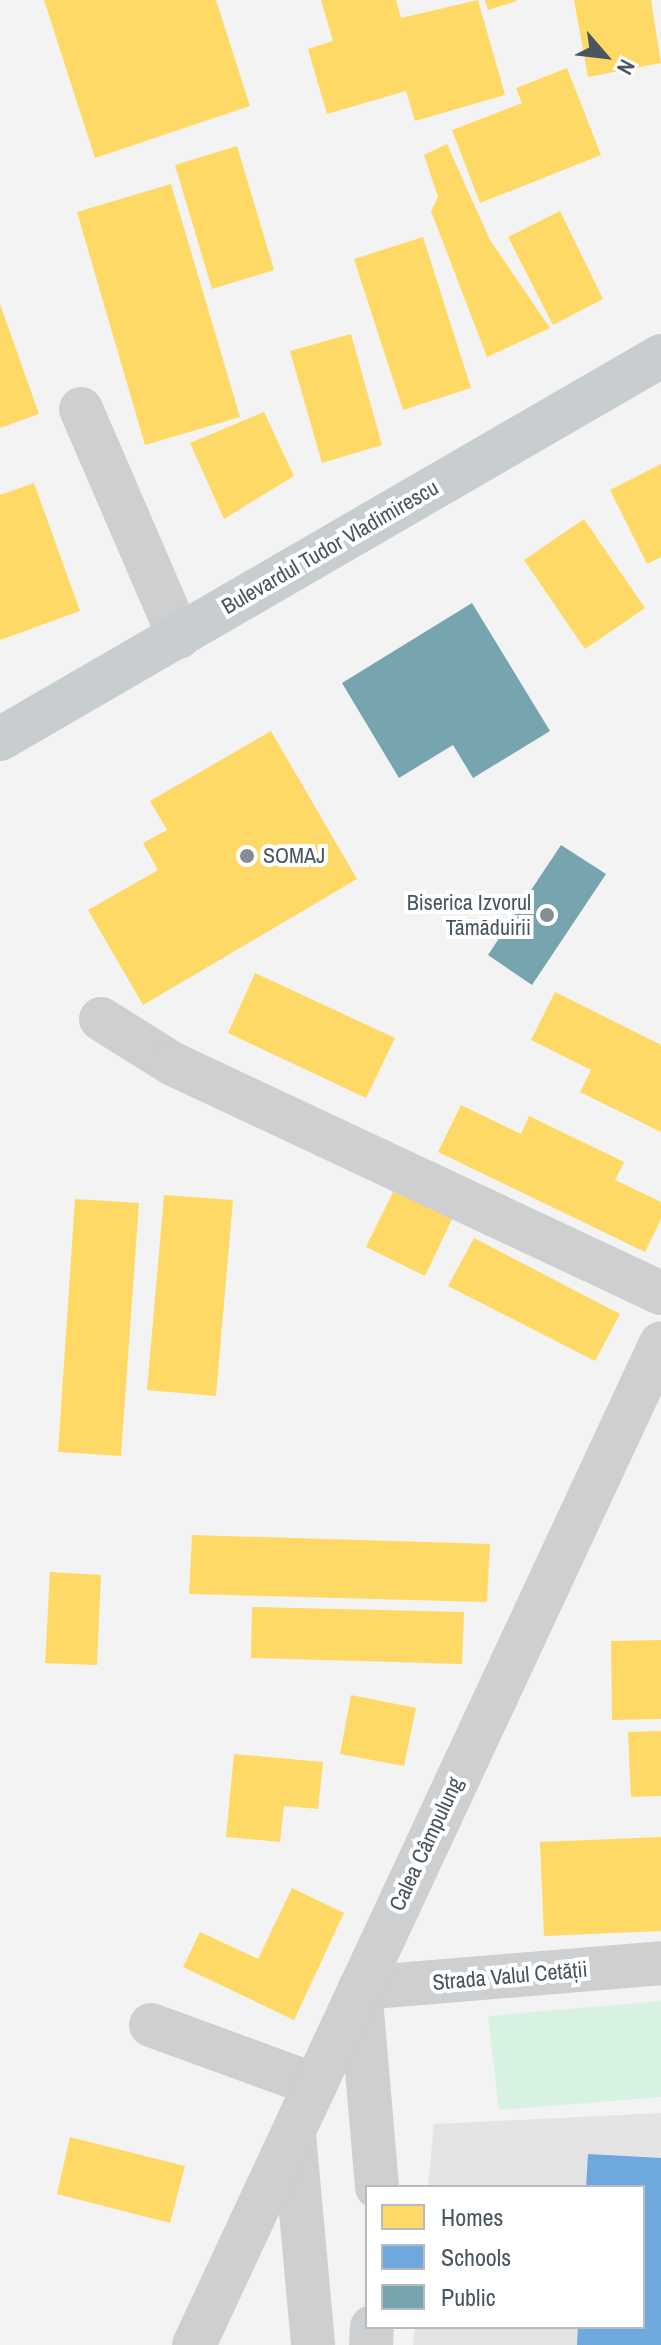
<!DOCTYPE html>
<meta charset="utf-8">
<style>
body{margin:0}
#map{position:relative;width:661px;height:2345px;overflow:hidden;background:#f3f3f3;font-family:"Archivo Narrow",sans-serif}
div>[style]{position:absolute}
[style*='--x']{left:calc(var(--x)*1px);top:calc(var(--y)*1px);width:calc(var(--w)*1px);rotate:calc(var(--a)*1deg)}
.education>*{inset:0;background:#e5e4e5}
.green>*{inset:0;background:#d8f2e1}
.homes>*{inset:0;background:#ffd966}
.schools>*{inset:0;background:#6fa8dc}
.public>*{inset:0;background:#76a5af}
.minor>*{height:44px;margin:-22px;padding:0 22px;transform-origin:22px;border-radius:22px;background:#cdcfd1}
.major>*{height:44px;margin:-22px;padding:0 22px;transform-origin:22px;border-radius:22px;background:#c8cdd0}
.dots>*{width:22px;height:22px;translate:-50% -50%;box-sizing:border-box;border:4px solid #fff;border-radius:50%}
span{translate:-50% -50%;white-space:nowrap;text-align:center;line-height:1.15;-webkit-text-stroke:8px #fff;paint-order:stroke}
.street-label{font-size:22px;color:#495660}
.poi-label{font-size:22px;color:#495660}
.left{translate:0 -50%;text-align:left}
.right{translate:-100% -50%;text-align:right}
.legend{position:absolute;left:365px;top:2185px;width:280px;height:144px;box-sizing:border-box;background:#fff;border:2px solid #b6bbbf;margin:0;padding:10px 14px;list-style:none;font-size:24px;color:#495660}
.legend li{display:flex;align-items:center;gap:16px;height:40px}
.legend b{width:40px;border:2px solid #b6bbbf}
.north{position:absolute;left:565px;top:16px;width:80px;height:80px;-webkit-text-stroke:6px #fff;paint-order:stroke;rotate:118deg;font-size:22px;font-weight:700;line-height:32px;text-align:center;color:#495660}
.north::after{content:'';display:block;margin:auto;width:28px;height:36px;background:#495660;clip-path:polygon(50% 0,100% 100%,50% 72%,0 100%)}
</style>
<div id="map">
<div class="education">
<div style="clip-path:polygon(661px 2113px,661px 2345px,413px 2345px,415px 2327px,643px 2327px,643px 2187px,428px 2187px,434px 2124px)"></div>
</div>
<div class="green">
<div style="clip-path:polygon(661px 2001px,661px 2097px,499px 2110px,488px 2016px)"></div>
</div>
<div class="homes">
<div style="clip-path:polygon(44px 0,216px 0,250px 106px,95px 158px)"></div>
<div style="clip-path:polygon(321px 0,396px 0,401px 18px,478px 0,505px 95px,415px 121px,406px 91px,327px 114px,308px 49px,333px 41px)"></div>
<div style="clip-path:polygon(485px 0,517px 0,517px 1px,488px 10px)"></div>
<div style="clip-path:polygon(574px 0,651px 0,661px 63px,588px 77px)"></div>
<div style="clip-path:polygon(567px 68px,601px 155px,480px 203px,452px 130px,522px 103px,516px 88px)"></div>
<div style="clip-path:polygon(447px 144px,490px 240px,550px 328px,487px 357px,431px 211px,438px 197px,424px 155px)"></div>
<div style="clip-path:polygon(237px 146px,274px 270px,212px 289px,175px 165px)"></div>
<div style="clip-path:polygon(171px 184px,240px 417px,145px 445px,77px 212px)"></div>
<div style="clip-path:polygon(560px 211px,603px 299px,553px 325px,508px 237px)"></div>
<div style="clip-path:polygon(423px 237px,471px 388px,403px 410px,354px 259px)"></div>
<div style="clip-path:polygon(0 304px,39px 414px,0 428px)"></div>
<div style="clip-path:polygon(351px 334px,382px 445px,322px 463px,290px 351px)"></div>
<div style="clip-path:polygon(264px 412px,294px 476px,224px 519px,190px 443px)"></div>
<div style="clip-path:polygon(661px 464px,661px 557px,647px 564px,610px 490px)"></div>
<div style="clip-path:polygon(34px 483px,80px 611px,0 640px,0 495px)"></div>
<div style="clip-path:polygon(584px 519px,645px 608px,585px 649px,524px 560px)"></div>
<div style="clip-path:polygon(271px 731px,357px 879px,143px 1005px,88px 910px,158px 870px,143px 843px,167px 830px,150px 801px)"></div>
<div style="clip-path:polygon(255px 973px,395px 1038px,366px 1098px,228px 1033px)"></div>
<div style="clip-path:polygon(555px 992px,661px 1045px,661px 1132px,580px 1092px,591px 1070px,531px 1040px)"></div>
<div style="clip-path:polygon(461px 1105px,521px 1134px,529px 1116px,624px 1162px,615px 1180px,661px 1202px,661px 1219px,645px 1252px,438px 1152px)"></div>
<div style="clip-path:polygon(395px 1188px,453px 1217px,425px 1276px,366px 1247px)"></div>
<div style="clip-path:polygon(164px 1195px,233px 1200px,216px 1396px,147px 1390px)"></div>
<div style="clip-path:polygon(75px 1199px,139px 1203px,121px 1456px,58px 1452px)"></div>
<div style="clip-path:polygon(474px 1238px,620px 1314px,595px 1361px,448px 1286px)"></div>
<div style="clip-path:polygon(192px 1535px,490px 1544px,487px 1602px,189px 1594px)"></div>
<div style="clip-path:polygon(50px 1572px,101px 1575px,97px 1665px,45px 1663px)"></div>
<div style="clip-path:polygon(252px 1607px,464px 1612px,462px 1664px,251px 1658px)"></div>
<div style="clip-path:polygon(661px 1640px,661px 1719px,612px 1720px,611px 1641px)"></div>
<div style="clip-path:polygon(351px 1695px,416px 1708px,404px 1766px,340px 1754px)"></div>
<div style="clip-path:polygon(661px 1731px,661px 1796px,631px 1797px,628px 1732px)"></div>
<div style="clip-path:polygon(234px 1754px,323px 1762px,318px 1809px,284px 1806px,280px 1842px,226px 1837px)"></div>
<div style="clip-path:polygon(661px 1837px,661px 1931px,544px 1936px,540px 1842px)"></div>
<div style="clip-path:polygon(292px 1888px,344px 1913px,294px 2020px,183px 1967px,200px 1932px,258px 1959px)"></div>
<div style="clip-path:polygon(70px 2137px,185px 2166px,170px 2223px,57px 2194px)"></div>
</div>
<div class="schools">
<div style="clip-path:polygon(588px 2154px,661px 2158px,661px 2345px,577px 2345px,578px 2327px,643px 2327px,643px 2187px,586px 2187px)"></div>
</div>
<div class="public">
<div style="clip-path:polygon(472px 603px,550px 731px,473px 778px,453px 745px,399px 778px,342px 683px)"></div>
<div style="clip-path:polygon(561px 845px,606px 874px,532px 985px,488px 955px)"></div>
</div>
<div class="minor">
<div style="--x:81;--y:409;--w:248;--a:66.7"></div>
<div style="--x:101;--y:1019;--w:85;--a:32"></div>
<div style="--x:173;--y:1064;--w:539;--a:25.14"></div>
<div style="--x:360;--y:1988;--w:302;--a:-4.7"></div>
<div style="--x:360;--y:1988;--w:200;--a:85.1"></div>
<div style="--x:151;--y:2025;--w:175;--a:20.1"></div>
<div style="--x:294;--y:2135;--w:211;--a:84.8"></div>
<div style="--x:194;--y:2345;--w:1105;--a:-65.01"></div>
<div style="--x:371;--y:2345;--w:18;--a:-87"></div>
</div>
<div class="major">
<div style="--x:0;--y:739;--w:764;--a:-30.09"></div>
</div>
<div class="dots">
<div style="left:247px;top:856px;background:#848d93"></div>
<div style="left:547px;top:915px;background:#848d93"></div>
</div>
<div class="street-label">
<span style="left:330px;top:547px;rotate:-30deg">Bulevardul Tudor Vladimirescu</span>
<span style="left:426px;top:1844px;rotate:-65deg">Calea Câmpulung</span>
<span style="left:510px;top:1976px;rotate:-5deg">Strada Valul Cetății</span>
</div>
<div class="poi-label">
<span class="left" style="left:263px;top:856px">SOMAJ</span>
<span class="right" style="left:531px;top:915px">Biserica Izvorul<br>Tămăduirii</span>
</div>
<ul class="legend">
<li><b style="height:22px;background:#ffd966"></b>Homes</li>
<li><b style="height:22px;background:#6fa8dc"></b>Schools</li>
<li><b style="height:22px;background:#76a5af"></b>Public</li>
</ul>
<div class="north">N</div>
</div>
